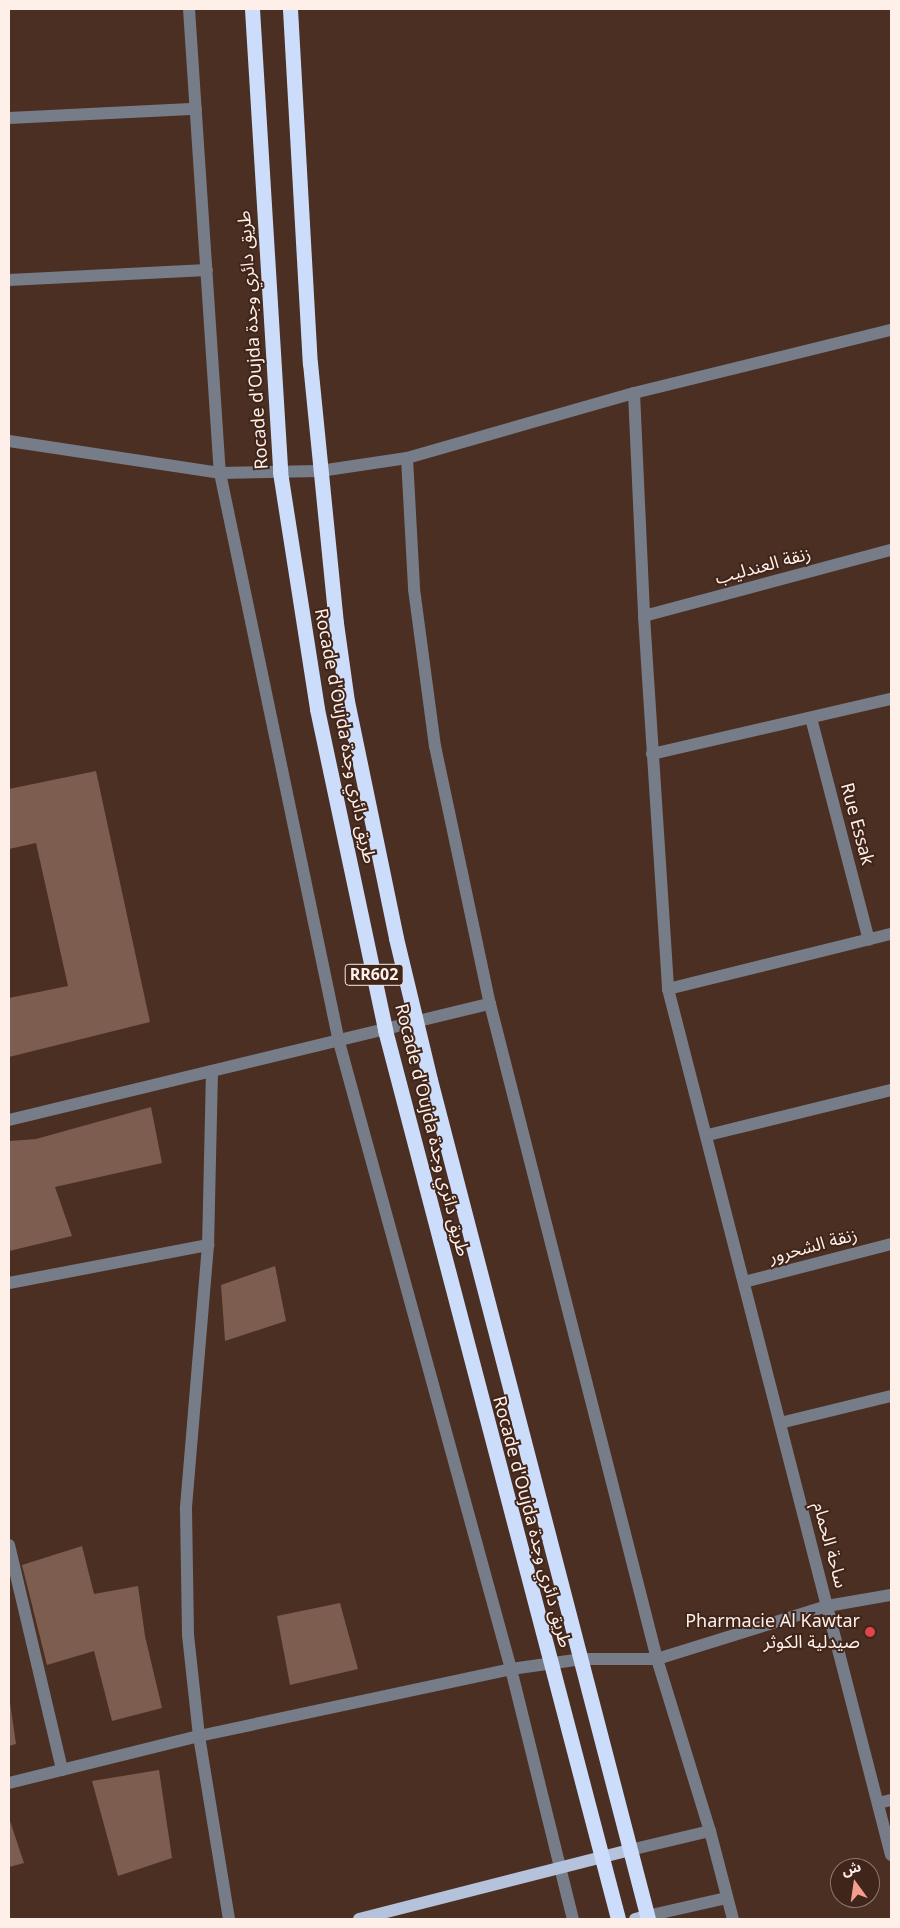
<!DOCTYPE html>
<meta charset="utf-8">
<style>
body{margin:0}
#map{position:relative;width:900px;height:1928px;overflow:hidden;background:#4b2f23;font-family:Georgia,"Noto Sans Arabic",serif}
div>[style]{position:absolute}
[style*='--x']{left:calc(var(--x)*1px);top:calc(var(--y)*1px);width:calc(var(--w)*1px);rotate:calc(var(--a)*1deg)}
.building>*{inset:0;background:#7d5d50}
.minor>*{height:12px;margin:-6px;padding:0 6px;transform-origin:6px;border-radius:6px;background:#767d89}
.major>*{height:12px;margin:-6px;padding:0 6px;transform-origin:6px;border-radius:6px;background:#b4c2db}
.highway>*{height:15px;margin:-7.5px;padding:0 7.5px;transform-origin:7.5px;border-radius:7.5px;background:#ccddfc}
.dots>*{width:14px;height:14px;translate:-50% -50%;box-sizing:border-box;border:2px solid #40251a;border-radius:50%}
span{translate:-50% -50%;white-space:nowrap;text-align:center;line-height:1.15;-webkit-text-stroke:4px #40251a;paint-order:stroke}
.shield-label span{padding:1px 4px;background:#40251a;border:1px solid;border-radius:4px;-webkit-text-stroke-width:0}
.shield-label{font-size:16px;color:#feefe8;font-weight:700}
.street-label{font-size:18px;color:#feefe8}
.poi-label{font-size:18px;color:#feefe8}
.right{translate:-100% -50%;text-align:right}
.frame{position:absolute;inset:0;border:10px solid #feefe8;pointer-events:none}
.north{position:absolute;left:830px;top:1858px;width:50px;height:50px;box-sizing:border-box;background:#40251a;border:1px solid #8c766c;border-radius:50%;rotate:346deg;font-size:14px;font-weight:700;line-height:20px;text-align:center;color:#feefe8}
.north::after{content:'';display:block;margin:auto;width:18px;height:22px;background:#f59d8e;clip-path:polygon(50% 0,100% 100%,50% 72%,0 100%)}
</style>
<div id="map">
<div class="building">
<div style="clip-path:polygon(96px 771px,150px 1022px,9px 1057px,9px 998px,68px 986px,36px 843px,9px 849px,9px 789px)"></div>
<div style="clip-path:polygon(151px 1107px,162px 1163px,55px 1187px,72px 1236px,9px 1251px,9px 1141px,36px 1139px)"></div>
<div style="clip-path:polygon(275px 1266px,286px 1321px,225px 1341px,221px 1285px)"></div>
<div style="clip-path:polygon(82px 1546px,94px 1594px,138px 1586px,145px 1636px,162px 1708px,112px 1721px,94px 1651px,47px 1665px,22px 1565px)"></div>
<div style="clip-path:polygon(340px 1603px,358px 1669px,290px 1685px,277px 1616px)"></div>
<div style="clip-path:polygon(9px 1696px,16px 1744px,9px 1746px)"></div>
<div style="clip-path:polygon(159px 1770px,172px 1858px,118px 1876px,92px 1781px)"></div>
<div style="clip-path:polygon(9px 1818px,24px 1863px,9px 1867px)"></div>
</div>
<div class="minor">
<div style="--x:189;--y:9;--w:465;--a:86.2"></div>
<div style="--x:220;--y:473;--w:581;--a:78.19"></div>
<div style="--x:339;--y:1042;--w:650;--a:74.66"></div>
<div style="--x:511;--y:1669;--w:258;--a:76.1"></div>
<div style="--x:9;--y:118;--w:187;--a:-2.8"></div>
<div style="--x:9;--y:280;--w:198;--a:-2.9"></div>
<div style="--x:634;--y:393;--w:223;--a:87.4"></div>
<div style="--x:644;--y:616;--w:374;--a:86.3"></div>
<div style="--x:668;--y:989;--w:894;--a:75.56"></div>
<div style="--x:9;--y:441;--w:213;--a:8.6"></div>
<div style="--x:220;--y:473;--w:100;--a:-1.1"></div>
<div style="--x:320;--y:471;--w:88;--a:-8.5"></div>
<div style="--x:407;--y:458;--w:236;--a:-16"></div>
<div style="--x:634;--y:393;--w:265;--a:-13.8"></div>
<div style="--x:407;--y:458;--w:131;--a:86.9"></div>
<div style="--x:414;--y:589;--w:158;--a:82.4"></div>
<div style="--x:435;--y:746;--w:264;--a:78"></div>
<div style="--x:490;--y:1004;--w:676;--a:75.7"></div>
<div style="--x:657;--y:1659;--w:180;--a:72.9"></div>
<div style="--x:710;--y:1831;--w:91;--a:75.4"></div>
<div style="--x:644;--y:616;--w:256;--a:-15"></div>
<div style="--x:811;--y:718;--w:229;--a:75.4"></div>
<div style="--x:652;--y:754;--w:245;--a:-13"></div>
<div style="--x:668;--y:989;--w:230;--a:-13.9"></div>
<div style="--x:212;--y:1071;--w:174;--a:91.3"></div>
<div style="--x:208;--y:1245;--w:265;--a:94.8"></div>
<div style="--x:186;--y:1509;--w:62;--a:89.1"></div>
<div style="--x:187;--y:1571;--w:64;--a:89.1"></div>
<div style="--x:188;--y:1635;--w:102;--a:83.8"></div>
<div style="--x:199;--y:1736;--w:185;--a:80.7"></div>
<div style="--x:9;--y:1120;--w:495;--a:-13.6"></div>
<div style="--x:708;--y:1135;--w:188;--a:-13.8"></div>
<div style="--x:744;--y:1282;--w:152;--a:-14.5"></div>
<div style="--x:9;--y:1283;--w:203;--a:-10.8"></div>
<div style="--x:780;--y:1423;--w:114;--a:-13.7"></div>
<div style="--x:9;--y:1545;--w:231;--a:76.7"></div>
<div style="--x:9;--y:1783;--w:196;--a:-13.9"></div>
<div style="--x:199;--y:1736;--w:319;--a:-12.1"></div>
<div style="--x:511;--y:1669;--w:72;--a:-8"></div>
<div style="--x:582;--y:1659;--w:75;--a:0"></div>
<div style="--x:657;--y:1659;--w:178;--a:-17.3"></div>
<div style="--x:827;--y:1606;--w:65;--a:-9.8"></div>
<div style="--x:878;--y:1803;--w:13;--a:-13"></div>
<div style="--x:630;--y:1850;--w:82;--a:-13.4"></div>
<div style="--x:647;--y:1916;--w:82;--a:-12.7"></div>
</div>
<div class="major">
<div style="--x:359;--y:1919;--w:280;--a:-14.3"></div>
<div style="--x:635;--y:1919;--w:12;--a:-14"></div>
</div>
<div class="highway">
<div style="--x:252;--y:9;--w:464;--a:86.5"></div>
<div style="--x:280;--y:472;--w:240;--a:81.1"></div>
<div style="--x:317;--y:709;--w:328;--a:78"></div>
<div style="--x:385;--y:1030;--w:919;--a:75.31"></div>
<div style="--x:290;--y:9;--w:355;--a:86.8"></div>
<div style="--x:310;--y:363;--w:261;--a:84.3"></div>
<div style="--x:336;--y:623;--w:79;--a:82"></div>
<div style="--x:347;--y:701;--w:242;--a:78.3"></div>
<div style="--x:396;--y:938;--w:146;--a:76.5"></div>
<div style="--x:430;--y:1080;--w:867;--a:75.43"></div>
</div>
<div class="dots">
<div style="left:870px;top:1632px;background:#e0444e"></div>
</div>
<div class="shield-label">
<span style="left:374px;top:975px">RR602</span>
</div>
<div class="street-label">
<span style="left:253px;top:340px;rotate:-94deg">Rocade d'Oujda طريق دائري وجدة</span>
<span style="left:763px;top:566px;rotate:-15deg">زنقة العندليب</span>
<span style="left:345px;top:736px;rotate:79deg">Rocade d'Oujda طريق دائري وجدة</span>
<span style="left:857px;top:824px;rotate:75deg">Rue Essak</span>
<span style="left:432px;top:1130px;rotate:76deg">Rocade d'Oujda طريق دائري وجدة</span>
<span style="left:813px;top:1246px;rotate:-15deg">زنقة الشحرور</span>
<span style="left:532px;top:1522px;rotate:75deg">Rocade d'Oujda طريق دائري وجدة</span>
<span style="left:830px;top:1545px;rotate:75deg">ساحة الحمام</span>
</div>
<div class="poi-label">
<span class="right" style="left:860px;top:1632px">Pharmacie Al Kawtar<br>صيدلية الكوثر</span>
</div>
<div class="frame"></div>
<div class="north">ش</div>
</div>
